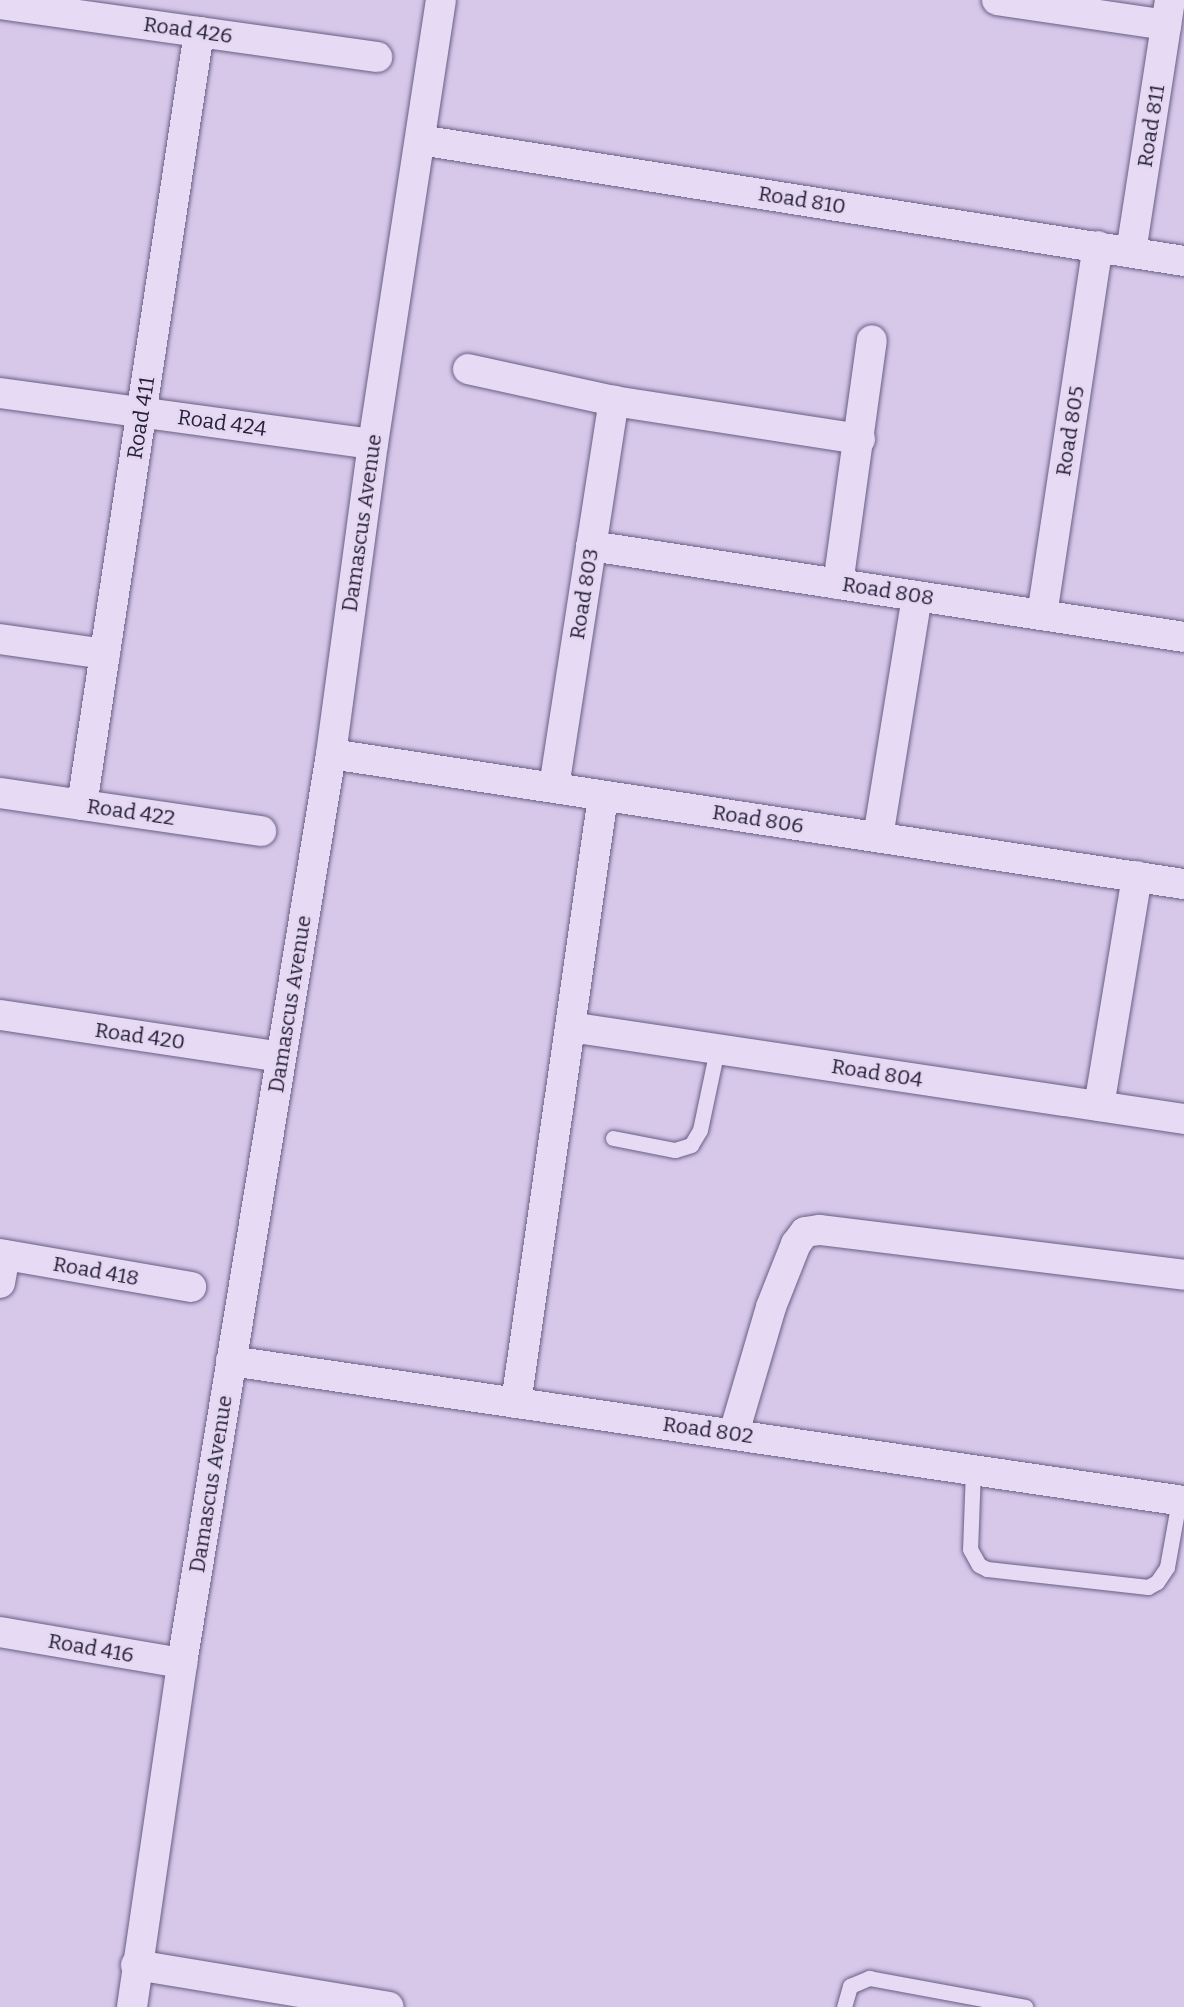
<!DOCTYPE html>
<style>
body{margin:0}
#map{position:relative;width:1184px;height:2007px;overflow:hidden;background:#d7c8ea;font-family:Bitter,serif}
div>[style]{position:absolute}
[style*='--x']{left:calc(var(--x)*1px);top:calc(var(--y)*1px);width:calc(var(--w)*1px);rotate:calc(var(--a)*1deg)}
.roads{filter:drop-shadow(0 0 2px #695f84) drop-shadow(0 0 2px #695f84)}
.service>*{height:15px;margin:-7.5px;padding:0 7.5px;transform-origin:7.5px;border-radius:7.5px;background:#e6daf5}
.minor>*{height:30px;margin:-15px;padding:0 15px;transform-origin:15px;border-radius:15px;background:#e6daf5}
span{translate:-50% -50%;white-space:nowrap;text-align:center;line-height:1.15;-webkit-text-stroke:4.5px #e3d7f2;paint-order:stroke}
.street-label{font-size:21px;color:#252136}
</style>
<div id="map">
<div class="roads">
<div class="service">
<div style="--x:613;--y:1138;--w:63;--a:11"></div>
<div style="--x:675;--y:1150;--w:17;--a:-17"></div>
<div style="--x:691;--y:1145;--w:17;--a:-59"></div>
<div style="--x:700;--y:1130;--w:83;--a:-78.1"></div>
<div style="--x:973;--y:1469;--w:80;--a:92.1"></div>
<div style="--x:970;--y:1549;--w:18;--a:61"></div>
<div style="--x:979;--y:1565;--w:9;--a:27"></div>
<div style="--x:987;--y:1569;--w:162;--a:6.4"></div>
<div style="--x:1148;--y:1587;--w:10;--a:-29"></div>
<div style="--x:1157;--y:1582;--w:18;--a:-56"></div>
<div style="--x:1167;--y:1567;--w:68;--a:-79.8"></div>
<div style="--x:844;--y:2007;--w:22;--a:-74"></div>
<div style="--x:850;--y:1986;--w:21;--a:-23"></div>
<div style="--x:869;--y:1978;--w:159;--a:10.5"></div>
</div>
<div class="minor">
<div style="--x:997;--y:0;--w:171;--a:8.4"></div>
<div style="--x:0;--y:4;--w:381;--a:8"></div>
<div style="--x:420;--y:140;--w:774;--a:9"></div>
<div style="--x:1131;--y:252;--w:255;--a:-81.2"></div>
<div style="--x:468;--y:369;--w:149;--a:12.4"></div>
<div style="--x:614;--y:401;--w:249;--a:8.8"></div>
<div style="--x:0;--y:393;--w:376;--a:7.8"></div>
<div style="--x:591;--y:546;--w:600;--a:8.72"></div>
<div style="--x:838;--y:584;--w:246;--a:-82.1"></div>
<div style="--x:1042;--y:615;--w:373;--a:-81.4"></div>
<div style="--x:0;--y:639;--w:106;--a:8.1"></div>
<div style="--x:331;--y:754;--w:863;--a:8.67"></div>
<div style="--x:554;--y:787;--w:391;--a:-81.2"></div>
<div style="--x:0;--y:793;--w:264;--a:8.3"></div>
<div style="--x:82;--y:805;--w:782;--a:-81.39"></div>
<div style="--x:878;--y:837;--w:244;--a:-80.8"></div>
<div style="--x:0;--y:1015;--w:284;--a:8.5"></div>
<div style="--x:570;--y:1027;--w:621;--a:8.52"></div>
<div style="--x:1099;--y:1106;--w:233;--a:-80.6"></div>
<div style="--x:0;--y:1254;--w:194;--a:9.8"></div>
<div style="--x:0;--y:1283;--w:28;--a:-80"></div>
<div style="--x:231;--y:1361;--w:963;--a:8.36"></div>
<div style="--x:516;--y:1403;--w:613;--a:-81.84"></div>
<div style="--x:734;--y:1433;--w:131;--a:-73.6"></div>
<div style="--x:771;--y:1307;--w:68;--a:-68.4"></div>
<div style="--x:796;--y:1244;--w:15;--a:-53"></div>
<div style="--x:805;--y:1232;--w:15;--a:-8"></div>
<div style="--x:820;--y:1230;--w:367;--a:7"></div>
<div style="--x:0;--y:1632;--w:185;--a:9.7"></div>
<div style="--x:136;--y:1965;--w:256;--a:9.4"></div>
<div style="--x:132;--y:2007;--w:348;--a:-81.7"></div>
<div style="--x:182;--y:1663;--w:921;--a:-80.69"></div>
<div style="--x:331;--y:754;--w:313;--a:-82.3"></div>
<div style="--x:373;--y:444;--w:449;--a:-81.3"></div>
</div>
</div>
<div class="street-label">
<span style="left:188px;top:30px;rotate:8deg">Road 426</span>
<span style="left:1151px;top:126px;rotate:-81deg">Road 811</span>
<span style="left:802px;top:200px;rotate:9deg">Road 810</span>
<span style="left:141px;top:418px;rotate:-81deg">Road 411</span>
<span style="left:222px;top:423px;rotate:8deg">Road 424</span>
<span style="left:1070px;top:431px;rotate:-81deg">Road 805</span>
<span style="left:362px;top:523px;rotate:-82deg">Damascus Avenue</span>
<span style="left:888px;top:591px;rotate:9deg">Road 808</span>
<span style="left:584px;top:594px;rotate:-81deg">Road 803</span>
<span style="left:131px;top:812px;rotate:8deg">Road 422</span>
<span style="left:758px;top:819px;rotate:9deg">Road 806</span>
<span style="left:290px;top:1004px;rotate:-81deg">Damascus Avenue</span>
<span style="left:140px;top:1036px;rotate:8deg">Road 420</span>
<span style="left:877px;top:1073px;rotate:9deg">Road 804</span>
<span style="left:96px;top:1271px;rotate:10deg">Road 418</span>
<span style="left:708px;top:1430px;rotate:8deg">Road 802</span>
<span style="left:211px;top:1484px;rotate:-81deg">Damascus Avenue</span>
<span style="left:91px;top:1648px;rotate:10deg">Road 416</span>
</div>
</div>
